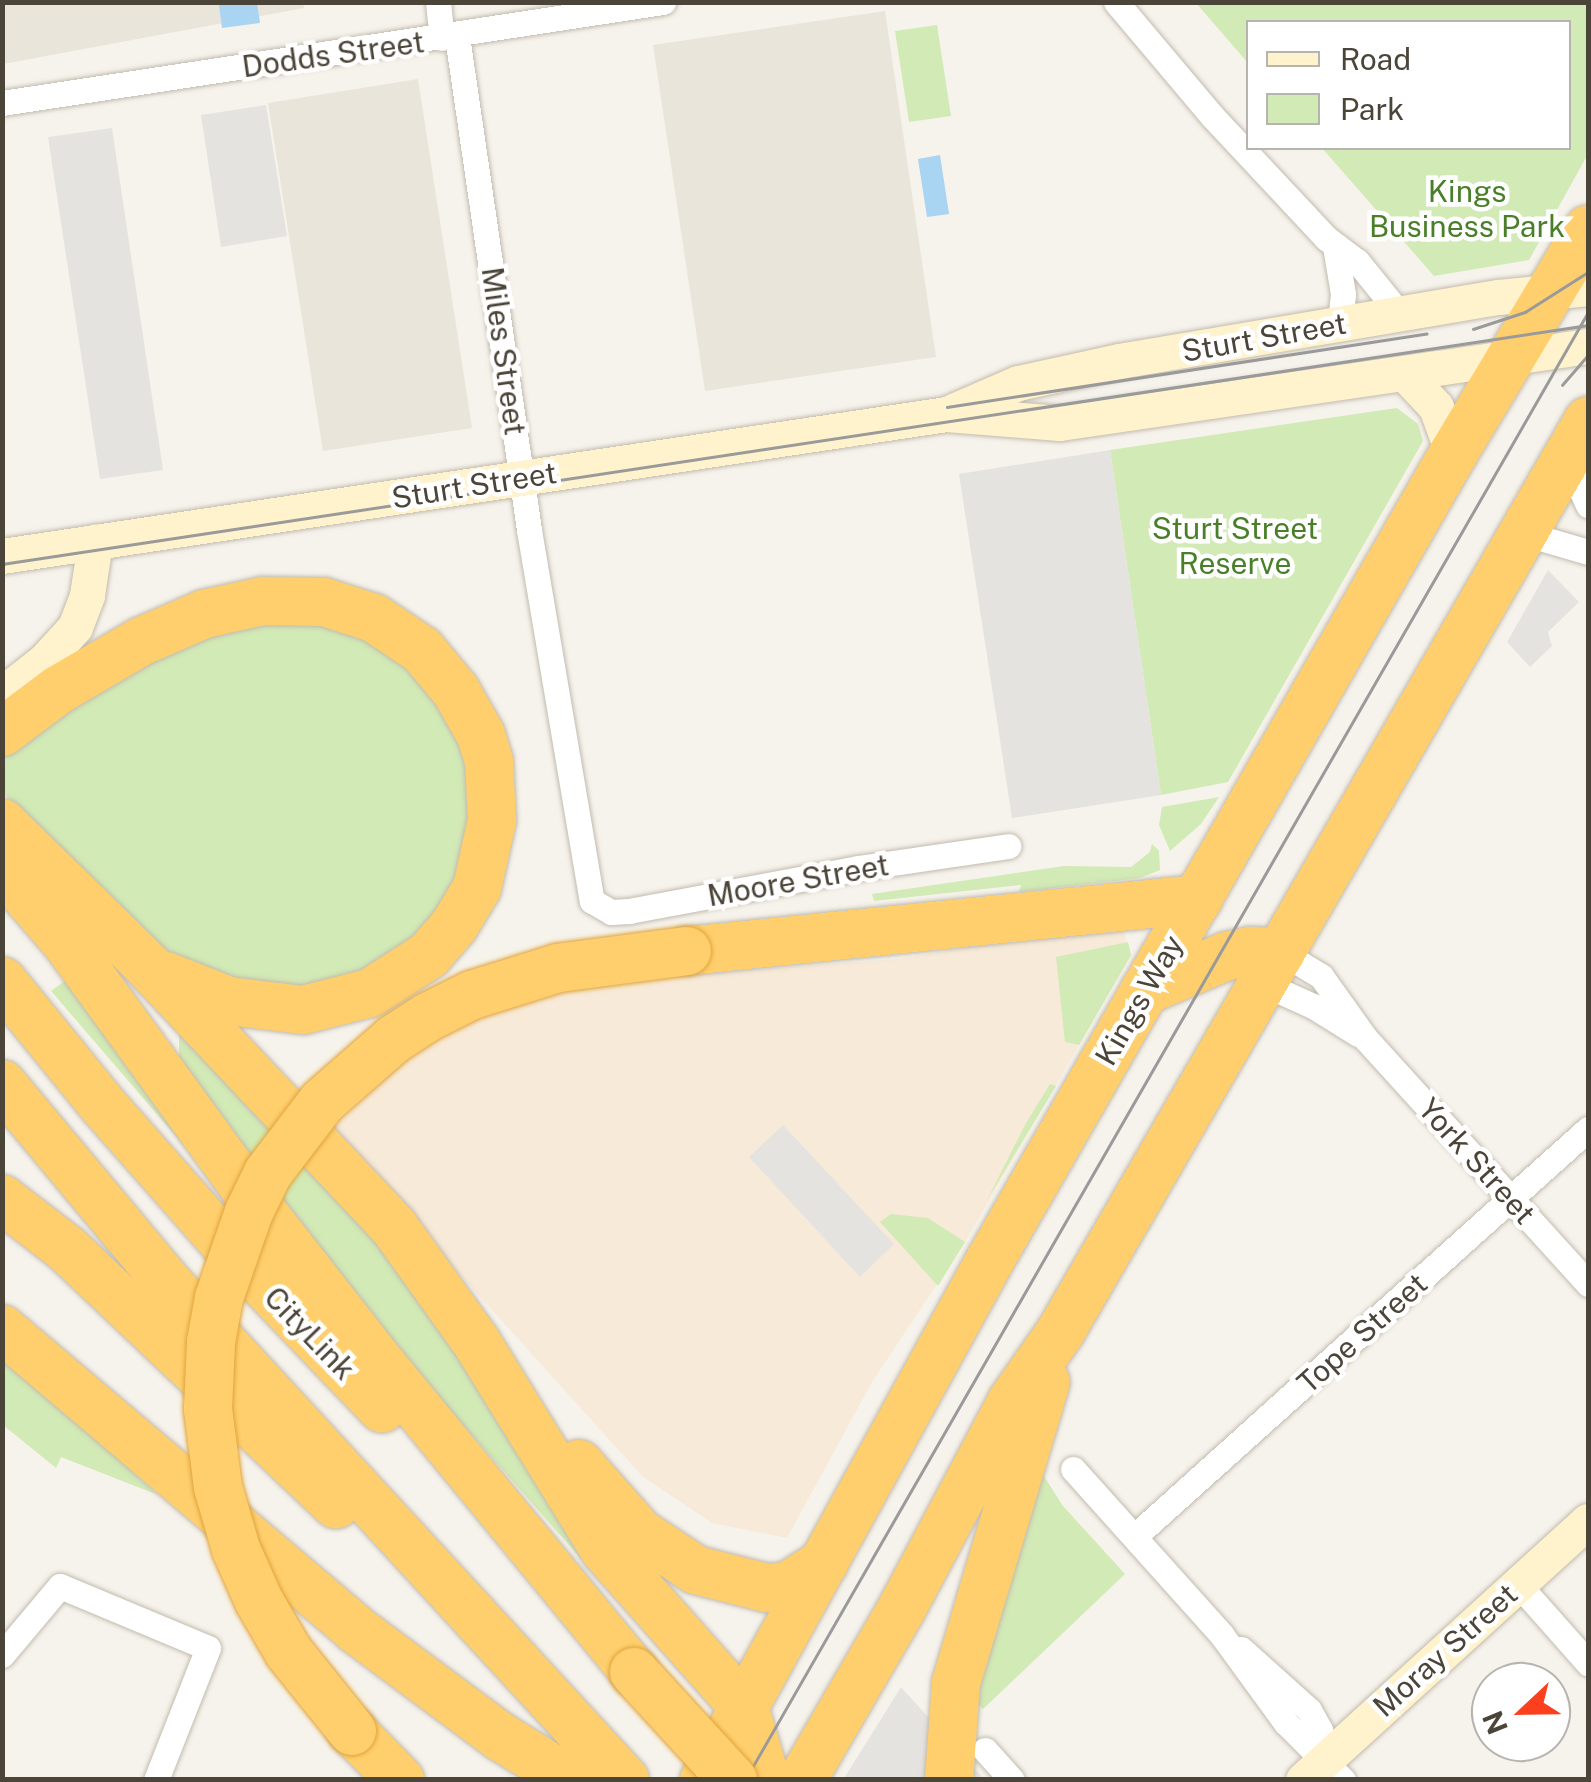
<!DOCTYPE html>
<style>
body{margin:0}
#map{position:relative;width:1591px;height:1782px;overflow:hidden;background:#f6f3ec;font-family:"Public Sans",sans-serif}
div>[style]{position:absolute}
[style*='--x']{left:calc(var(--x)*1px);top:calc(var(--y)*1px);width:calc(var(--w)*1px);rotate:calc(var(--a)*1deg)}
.residential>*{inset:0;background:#eae5da}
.commercial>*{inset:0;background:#f7ead8}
.green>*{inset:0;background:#d2eab5}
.parking>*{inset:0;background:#e5e3e0}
.water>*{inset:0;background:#a9d4f2}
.roads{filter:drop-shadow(0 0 2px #c2bbae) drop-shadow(0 0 2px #c2bbae)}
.street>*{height:25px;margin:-12.5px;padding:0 12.5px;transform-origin:12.5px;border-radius:12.5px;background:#fff}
.secondary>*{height:35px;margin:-17.5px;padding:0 17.5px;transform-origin:17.5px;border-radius:17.5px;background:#fff3cd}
.highway>*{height:48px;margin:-24px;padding:0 24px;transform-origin:24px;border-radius:24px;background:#ffcf6e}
.tram>*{height:2.5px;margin:-1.25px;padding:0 1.25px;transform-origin:1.25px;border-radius:1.25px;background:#9a9a9a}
.bridges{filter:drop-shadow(0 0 2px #e0a43c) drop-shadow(0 0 2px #e0a43c)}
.highway-bridge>*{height:48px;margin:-24px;padding:0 24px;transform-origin:24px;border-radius:24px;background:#ffcf6e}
span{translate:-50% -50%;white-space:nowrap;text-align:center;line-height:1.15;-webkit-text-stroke:9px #fff;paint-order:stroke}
.street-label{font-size:30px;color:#4b4439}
.park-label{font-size:30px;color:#4a7f2a}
.frame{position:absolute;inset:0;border:5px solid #4b4439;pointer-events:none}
.legend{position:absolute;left:1246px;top:20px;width:325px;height:130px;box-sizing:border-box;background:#fff;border:2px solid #b7b4b0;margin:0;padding:12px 18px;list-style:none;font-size:30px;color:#4b4439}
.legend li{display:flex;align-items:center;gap:20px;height:50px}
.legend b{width:50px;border:2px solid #b7b4b0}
.north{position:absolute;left:1471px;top:1662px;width:100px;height:100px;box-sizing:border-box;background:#fff;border:2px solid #b7b4b0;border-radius:50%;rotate:248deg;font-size:28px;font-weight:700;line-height:40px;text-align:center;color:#4b4439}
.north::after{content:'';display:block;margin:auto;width:35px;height:45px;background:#fc3f1d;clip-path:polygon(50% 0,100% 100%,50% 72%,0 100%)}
</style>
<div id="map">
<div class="residential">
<div style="clip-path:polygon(3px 3px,303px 3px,304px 8px,3px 64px)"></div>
<div style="clip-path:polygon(885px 11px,936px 357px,705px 391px,653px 45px)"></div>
<div style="clip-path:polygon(418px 79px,472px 428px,323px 451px,268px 103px)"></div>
</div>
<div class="commercial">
<div style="clip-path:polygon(1121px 924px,1131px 955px,965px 1242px,872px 1382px,787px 1538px,712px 1523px,643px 1477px,330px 1131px,410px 1055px,470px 1021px,544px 992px,660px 977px,897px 959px)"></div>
</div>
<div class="green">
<div style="clip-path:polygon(1196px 3px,1588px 3px,1588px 154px,1529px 260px,1434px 276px,1322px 148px,1568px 148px,1568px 22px,1248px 22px,1248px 63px)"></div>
<div style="clip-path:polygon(937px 25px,951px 116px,909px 122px,895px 31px)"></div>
<div style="clip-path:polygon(1397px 408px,1418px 424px,1423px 441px,1228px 782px,1161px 795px,1110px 450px)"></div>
<div style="clip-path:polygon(271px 622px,336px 626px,395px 652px,459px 723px,478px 841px,425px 945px,290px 1001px,176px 963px,3px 793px,3px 747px,113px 674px,209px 635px)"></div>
<div style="clip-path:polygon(1219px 797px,1201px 824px,1170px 851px,1159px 825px,1162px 807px)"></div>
<div style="clip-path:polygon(1152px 844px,1159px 851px,1160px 870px,1140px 878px,1019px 892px,1021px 885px,874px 901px,872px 894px,1064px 866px,1131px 867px,1150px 852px)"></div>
<div style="clip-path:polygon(1128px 942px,1131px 955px,1079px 1045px,1065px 1042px,1056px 957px)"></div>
<div style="clip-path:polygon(70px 977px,192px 1155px,51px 991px)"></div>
<div style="clip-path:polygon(179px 1027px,324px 1172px,448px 1336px,583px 1561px,372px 1322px,179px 1058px)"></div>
<div style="clip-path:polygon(1050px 1084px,1056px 1086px,987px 1200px,1026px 1123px)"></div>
<div style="clip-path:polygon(891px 1214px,928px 1218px,965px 1242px,938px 1286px,880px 1222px)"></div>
<div style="clip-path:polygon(2px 1353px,158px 1495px,61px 1457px,56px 1468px,3px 1425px)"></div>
<div style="clip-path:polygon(1040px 1470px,1063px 1506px,1125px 1574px,983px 1709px,974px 1701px)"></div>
</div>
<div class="parking">
<div style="clip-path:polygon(266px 105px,287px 236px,221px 247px,201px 115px)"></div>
<div style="clip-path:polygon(112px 128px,163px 470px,100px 479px,48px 137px)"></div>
<div style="clip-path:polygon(1110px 450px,1161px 795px,1012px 818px,959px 474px)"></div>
<div style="clip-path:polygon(1548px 570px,1579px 602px,1548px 632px,1552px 646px,1530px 667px,1507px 642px)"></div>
<div style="clip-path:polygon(783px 1125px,894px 1244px,860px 1277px,749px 1157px)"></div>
<div style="clip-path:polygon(901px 1687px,984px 1779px,843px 1780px)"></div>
</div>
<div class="water">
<div style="clip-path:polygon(257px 3px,260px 23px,222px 28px,219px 5px)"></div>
<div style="clip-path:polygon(940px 155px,949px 214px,927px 217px,918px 159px)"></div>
</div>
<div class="roads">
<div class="street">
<div style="--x:438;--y:2;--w:36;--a:84"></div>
<div style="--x:1116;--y:2;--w:149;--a:49.9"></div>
<div style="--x:1212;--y:116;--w:167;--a:46.9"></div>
<div style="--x:1326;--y:238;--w:39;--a:37"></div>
<div style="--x:1357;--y:261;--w:67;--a:51.1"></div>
<div style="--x:457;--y:36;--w:499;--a:81.7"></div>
<div style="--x:529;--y:530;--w:376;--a:80.4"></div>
<div style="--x:592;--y:901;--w:22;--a:30"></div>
<div style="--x:611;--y:912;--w:18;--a:-3"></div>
<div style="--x:629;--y:911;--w:233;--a:-10.6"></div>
<div style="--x:858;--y:868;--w:152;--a:-8.3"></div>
<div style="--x:2;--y:103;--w:669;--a:-8.69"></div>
<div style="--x:1335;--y:246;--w:49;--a:80.5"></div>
<div style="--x:1343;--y:294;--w:31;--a:96"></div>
<div style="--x:1567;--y:459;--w:51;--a:65.5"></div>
<div style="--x:1523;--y:533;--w:68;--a:16.3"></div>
<div style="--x:1281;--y:952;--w:47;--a:31"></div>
<div style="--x:1321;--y:976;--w:77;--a:54.5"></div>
<div style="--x:1366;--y:1039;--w:331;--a:47.8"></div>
<div style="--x:1262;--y:983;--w:56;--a:24.3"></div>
<div style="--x:1313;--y:1006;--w:53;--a:31.9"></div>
<div style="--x:1073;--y:1469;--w:222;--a:48.1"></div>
<div style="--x:1221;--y:1634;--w:110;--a:53.9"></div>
<div style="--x:1286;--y:1723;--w:81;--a:45"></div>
<div style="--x:1135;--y:1536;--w:609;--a:-41.94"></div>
<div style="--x:1518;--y:1584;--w:106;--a:48.5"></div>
<div style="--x:1241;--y:1649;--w:91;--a:41.9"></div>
<div style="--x:1309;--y:1710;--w:23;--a:61"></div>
<div style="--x:1320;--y:1730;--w:30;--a:81"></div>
<div style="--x:2;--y:1655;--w:90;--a:-50"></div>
<div style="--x:60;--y:1586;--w:160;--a:22.7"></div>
<div style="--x:208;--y:1648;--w:142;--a:111.5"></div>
<div style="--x:985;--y:1750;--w:40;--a:48"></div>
</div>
<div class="secondary">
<div style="--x:1405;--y:374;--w:45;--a:46.8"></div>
<div style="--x:1436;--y:407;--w:50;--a:70.1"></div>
<div style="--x:953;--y:411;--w:71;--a:-23.3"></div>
<div style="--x:1018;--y:383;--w:103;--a:-12.3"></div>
<div style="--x:1119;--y:361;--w:385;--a:-9.6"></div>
<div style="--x:1499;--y:297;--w:89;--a:-5.8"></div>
<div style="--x:2;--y:556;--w:955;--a:-8.55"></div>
<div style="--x:946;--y:414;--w:114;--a:4.5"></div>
<div style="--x:1060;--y:423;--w:534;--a:-8.3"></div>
<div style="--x:2;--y:694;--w:55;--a:-38.3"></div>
<div style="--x:45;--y:660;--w:45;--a:-47.7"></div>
<div style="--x:75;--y:627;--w:34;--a:-69"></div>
<div style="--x:87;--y:595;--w:54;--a:-81.4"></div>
<div style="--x:1303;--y:1780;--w:385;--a:-42.3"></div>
</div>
<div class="highway">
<div style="--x:2;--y:732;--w:70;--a:-36.9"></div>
<div style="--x:58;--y:690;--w:97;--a:-30.3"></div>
<div style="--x:142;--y:641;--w:68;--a:-23.5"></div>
<div style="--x:204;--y:614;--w:60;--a:-12.4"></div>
<div style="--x:263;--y:601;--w:61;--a:0.9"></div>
<div style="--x:324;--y:602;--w:52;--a:17.7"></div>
<div style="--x:374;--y:618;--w:58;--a:33.7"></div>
<div style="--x:422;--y:650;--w:53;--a:50.3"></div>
<div style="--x:456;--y:691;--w:51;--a:60.4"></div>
<div style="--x:481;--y:735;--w:27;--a:73"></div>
<div style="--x:489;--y:761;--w:59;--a:87.1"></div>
<div style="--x:492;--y:820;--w:70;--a:102.4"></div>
<div style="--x:477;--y:888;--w:44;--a:121.2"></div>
<div style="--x:454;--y:926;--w:38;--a:131"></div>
<div style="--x:429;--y:955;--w:70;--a:147.2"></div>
<div style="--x:370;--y:993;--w:69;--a:165.8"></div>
<div style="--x:303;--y:1010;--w:75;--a:-173.1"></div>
<div style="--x:229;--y:1001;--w:68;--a:-158.4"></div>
<div style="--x:2;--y:823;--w:211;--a:44.4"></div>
<div style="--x:153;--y:971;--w:352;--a:46.7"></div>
<div style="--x:394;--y:1227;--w:143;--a:54.4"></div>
<div style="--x:477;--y:1343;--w:243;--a:58.3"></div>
<div style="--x:605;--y:1550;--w:210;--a:48.5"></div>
<div style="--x:744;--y:1707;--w:76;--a:73.2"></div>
<div style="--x:2;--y:868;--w:98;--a:49.1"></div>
<div style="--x:66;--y:942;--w:330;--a:54"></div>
<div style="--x:260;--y:1209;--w:185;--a:52"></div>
<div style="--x:374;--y:1355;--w:410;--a:50.6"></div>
<div style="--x:687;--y:951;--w:514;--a:-5.81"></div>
<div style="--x:2;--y:981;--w:157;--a:50.9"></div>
<div style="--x:101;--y:1103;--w:189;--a:48.6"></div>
<div style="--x:226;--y:1245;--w:226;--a:46.3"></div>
<div style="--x:1144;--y:991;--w:90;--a:-22.9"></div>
<div style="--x:1227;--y:956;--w:25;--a:-12"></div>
<div style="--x:1251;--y:951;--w:30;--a:2"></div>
<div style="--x:2;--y:1084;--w:256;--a:50.2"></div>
<div style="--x:166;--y:1281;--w:678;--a:47.39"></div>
<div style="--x:2;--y:1199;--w:82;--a:37.6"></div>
<div style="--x:67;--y:1249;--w:371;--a:43.5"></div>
<div style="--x:2;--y:1329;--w:462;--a:40.3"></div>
<div style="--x:354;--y:1628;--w:183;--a:36.6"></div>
<div style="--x:501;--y:1737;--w:82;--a:31.6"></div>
<div style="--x:579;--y:1464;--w:92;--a:48.5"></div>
<div style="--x:640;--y:1533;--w:67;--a:33.5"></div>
<div style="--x:696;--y:1570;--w:73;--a:14.2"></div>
<div style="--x:767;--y:1588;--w:21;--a:-5"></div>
<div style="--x:788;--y:1586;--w:43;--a:-32.6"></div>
<div style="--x:352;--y:1731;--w:69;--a:45.6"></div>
<div style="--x:704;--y:1780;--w:591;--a:-61.18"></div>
<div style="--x:989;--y:1262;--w:932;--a:-60.13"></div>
<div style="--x:1453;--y:454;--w:262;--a:-59"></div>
<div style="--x:802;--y:1780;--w:197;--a:-59.8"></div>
<div style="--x:901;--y:1610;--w:237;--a:-62"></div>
<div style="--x:1012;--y:1401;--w:85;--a:-55"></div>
<div style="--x:1061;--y:1331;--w:1052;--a:-59.92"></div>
<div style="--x:949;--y:1780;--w:97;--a:-85.9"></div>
<div style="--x:956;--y:1683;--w:314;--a:-73.4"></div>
</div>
</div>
<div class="tram">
<div style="--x:1473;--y:329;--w:55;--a:-18.1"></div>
<div style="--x:1525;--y:312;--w:75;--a:-32.4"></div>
<div style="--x:1562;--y:385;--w:40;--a:-49"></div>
<div style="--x:947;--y:407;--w:485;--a:-8.7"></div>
<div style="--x:2;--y:564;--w:1604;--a:-8.57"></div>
<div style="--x:745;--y:1780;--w:1693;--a:-60.13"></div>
</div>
<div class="bridges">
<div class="highway-bridge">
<div style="--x:634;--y:1672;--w:147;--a:47.5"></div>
<div style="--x:352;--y:1731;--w:102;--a:-128.7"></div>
<div style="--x:288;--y:1651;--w:58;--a:-120.1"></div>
<div style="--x:259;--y:1601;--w:57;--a:-113.9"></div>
<div style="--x:236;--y:1549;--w:65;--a:-106.2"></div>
<div style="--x:218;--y:1487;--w:79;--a:-97.3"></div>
<div style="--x:208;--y:1409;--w:67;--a:-87.4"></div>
<div style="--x:211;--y:1342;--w:45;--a:-79.7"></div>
<div style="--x:219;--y:1298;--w:91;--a:-70.8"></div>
<div style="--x:249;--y:1212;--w:43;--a:-64"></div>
<div style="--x:268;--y:1173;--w:89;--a:-52.7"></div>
<div style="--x:322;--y:1102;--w:96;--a:-41.2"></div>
<div style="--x:394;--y:1039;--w:40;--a:-32.9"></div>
<div style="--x:428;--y:1017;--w:49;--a:-26.6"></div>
<div style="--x:472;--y:995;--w:90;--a:-17.4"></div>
<div style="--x:558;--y:968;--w:130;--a:-7.5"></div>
</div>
</div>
<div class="street-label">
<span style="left:333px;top:54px;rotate:-8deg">Dodds Street</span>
<span style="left:1264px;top:337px;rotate:-10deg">Sturt Street</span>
<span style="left:504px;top:351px;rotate:82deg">Miles Street</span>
<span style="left:474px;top:485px;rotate:-9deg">Sturt Street</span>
<span style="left:798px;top:880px;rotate:-10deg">Moore Street</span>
<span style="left:1139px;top:1000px;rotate:-60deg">Kings Way</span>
<span style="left:1477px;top:1161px;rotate:48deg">York Street</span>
<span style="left:310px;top:1333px;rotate:46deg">CityLink</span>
<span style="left:1362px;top:1333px;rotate:-42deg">Tope Street</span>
<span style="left:1445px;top:1650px;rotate:-42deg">Moray Street</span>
</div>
<div class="park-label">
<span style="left:1467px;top:208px">Kings<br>Business Park</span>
<span style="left:1235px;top:545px">Sturt Street<br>Reserve</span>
</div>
<div class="frame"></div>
<ul class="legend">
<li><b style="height:12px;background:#fff3cd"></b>Road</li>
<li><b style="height:28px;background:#d2eab5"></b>Park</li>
</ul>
<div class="north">N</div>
</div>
